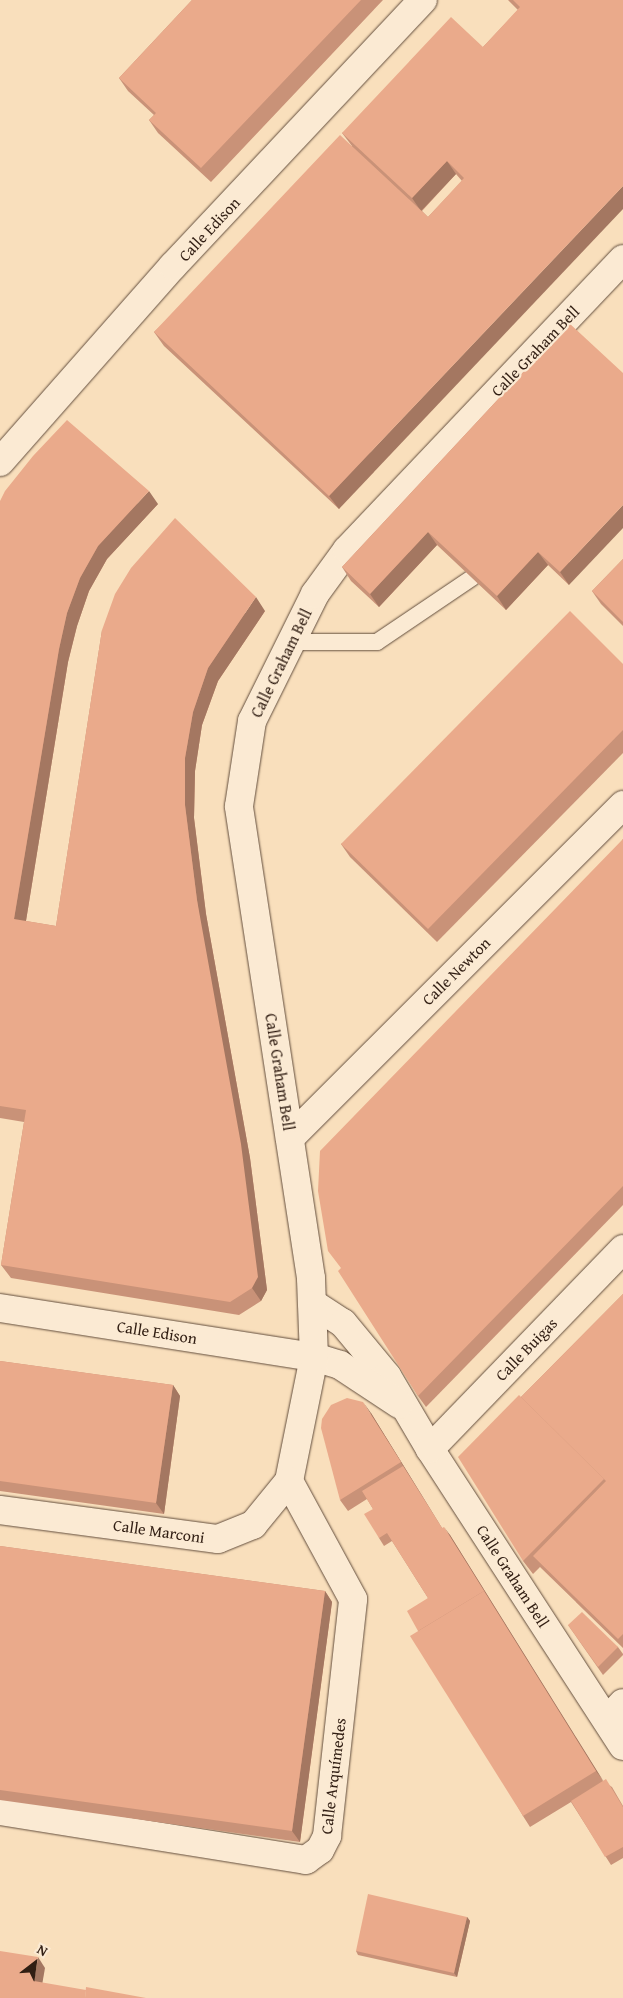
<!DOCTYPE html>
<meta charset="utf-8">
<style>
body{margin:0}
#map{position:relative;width:623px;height:1998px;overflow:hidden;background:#f9dfbc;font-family:"Gentium Book Plus",serif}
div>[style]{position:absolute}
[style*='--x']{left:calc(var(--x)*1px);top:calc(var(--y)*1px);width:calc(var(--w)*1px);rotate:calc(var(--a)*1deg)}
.roads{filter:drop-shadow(0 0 1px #634e3d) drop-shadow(0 0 1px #634e3d)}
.lane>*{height:16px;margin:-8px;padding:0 8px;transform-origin:8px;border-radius:8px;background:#fbead3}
.street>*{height:28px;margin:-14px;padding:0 14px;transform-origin:14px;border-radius:14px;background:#fbead3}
.wall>*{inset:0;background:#c99278}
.shaded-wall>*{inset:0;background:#a47761}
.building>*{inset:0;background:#eaaa8b}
span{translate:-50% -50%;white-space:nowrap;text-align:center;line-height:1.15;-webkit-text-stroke:4.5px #fbead3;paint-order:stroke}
.street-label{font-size:16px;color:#311e13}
.north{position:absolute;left:10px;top:1938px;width:50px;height:50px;-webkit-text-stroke:4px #fbead3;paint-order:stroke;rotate:30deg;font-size:14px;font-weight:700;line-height:20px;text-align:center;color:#311e13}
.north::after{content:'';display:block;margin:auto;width:18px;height:22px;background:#311e13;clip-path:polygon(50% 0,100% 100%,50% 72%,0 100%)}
</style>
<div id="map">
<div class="roads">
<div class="lane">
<div style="--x:289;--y:642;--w:88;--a:0"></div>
<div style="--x:377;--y:642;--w:115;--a:-34"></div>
</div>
<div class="street">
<div style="--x:0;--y:462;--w:261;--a:-48.6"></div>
<div style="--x:173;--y:266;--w:365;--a:-46.8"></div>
<div style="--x:290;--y:1138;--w:471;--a:-45"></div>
<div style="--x:312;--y:1303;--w:37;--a:33"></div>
<div style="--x:343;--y:1323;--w:69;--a:50.3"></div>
<div style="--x:387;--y:1376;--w:85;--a:59.5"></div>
<div style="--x:430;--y:1449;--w:354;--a:57"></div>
<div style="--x:0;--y:1308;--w:318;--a:8.9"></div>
<div style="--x:314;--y:1357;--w:27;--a:17"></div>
<div style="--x:340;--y:1365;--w:71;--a:33.5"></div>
<div style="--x:430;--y:1449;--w:278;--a:-46"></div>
<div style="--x:0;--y:1510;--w:220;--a:7.6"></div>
<div style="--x:218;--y:1539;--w:38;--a:-22"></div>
<div style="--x:253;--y:1525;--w:57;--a:-50.7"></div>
<div style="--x:289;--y:1481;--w:126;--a:-78.6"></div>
<div style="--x:314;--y:1357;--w:79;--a:-92.2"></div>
<div style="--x:311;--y:1278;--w:477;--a:-98.7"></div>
<div style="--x:239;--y:806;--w:86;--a:-81.3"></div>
<div style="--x:252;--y:721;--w:142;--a:-63.6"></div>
<div style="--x:315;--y:594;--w:54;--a:-54"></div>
<div style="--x:347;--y:550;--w:401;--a:-46.5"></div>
<div style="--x:607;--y:1720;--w:23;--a:-47"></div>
<div style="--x:0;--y:1811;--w:310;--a:9.1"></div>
<div style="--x:306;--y:1860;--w:17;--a:-36"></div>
<div style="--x:320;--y:1850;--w:16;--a:-63"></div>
<div style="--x:327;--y:1836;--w:238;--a:-83.7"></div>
<div style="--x:353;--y:1599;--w:134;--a:-118.5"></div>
</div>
</div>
<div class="wall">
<div style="clip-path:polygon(192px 0,383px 0,211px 182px,158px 133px,149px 120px,154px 115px,128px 91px,119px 78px)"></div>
<div style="clip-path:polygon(evenodd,508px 0,623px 0,339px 509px,164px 346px,154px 332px,352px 146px,342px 133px,483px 47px,518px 10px,508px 0,456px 174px,462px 181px,428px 217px,422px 211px,456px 174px)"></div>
<div style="clip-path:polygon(569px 323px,569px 585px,548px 565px,506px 610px,437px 545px,379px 607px,351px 581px,342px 567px)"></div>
<div style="clip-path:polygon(0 501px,158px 504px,107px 559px,89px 591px,77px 626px,68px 662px,26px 921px,56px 926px,102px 630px,265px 611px,218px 681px,202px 725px,195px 771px,194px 818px,206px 914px,250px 1158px,267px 1290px,261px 1301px,239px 1315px,11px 1278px,1px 1265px,24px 1122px,0 1118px)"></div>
<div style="clip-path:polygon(623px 559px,623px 626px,601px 604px,592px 591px)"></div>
<div style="clip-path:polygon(623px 664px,623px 753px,437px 942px,350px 857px,341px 844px)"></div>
<div style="clip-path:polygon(623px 839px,623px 1205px,426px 1407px,418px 1396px,341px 1268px)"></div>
<div style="clip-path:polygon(623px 1294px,623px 1648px,540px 1567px,533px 1574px,523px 1561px,521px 1397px)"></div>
<div style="clip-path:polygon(0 1361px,173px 1385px,180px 1396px,164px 1514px,0 1491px)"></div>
<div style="clip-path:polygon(371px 1413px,442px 1528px,450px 1535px,603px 1781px,612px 1787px,623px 1806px,623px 1858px,611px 1865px,571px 1802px,530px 1827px,523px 1816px,418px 1631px,428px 1598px,392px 1541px,384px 1546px,379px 1538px,373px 1509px,367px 1499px,348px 1511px,340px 1500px)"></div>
<div style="clip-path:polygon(0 1546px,325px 1591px,332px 1602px,300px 1842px,0 1800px)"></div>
<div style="clip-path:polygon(568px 1625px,618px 1647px,623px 1654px,623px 1655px,603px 1675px)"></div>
<div style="clip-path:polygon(467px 1917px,470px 1921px,457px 1977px,358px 1955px,356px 1951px)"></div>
</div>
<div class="shaded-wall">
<div style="clip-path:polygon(447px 161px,456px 174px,421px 211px,412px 198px)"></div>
<div style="clip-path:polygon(623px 186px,623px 209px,339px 509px,329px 496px)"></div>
<div style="clip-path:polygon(149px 491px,158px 504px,107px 559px,89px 591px,77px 626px,68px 662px,24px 933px,14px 919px,59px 649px,67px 613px,80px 578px,98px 546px)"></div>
<div style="clip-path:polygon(623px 505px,623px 528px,569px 585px,560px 572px)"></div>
<div style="clip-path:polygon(428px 532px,437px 545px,379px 607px,370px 594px)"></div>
<div style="clip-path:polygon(538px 552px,548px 565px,506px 610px,497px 596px)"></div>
<div style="clip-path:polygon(256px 597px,265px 611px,218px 681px,202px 725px,195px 771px,194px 818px,206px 914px,250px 1158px,267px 1290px,261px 1301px,252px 1288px,197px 900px,185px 805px,185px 758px,193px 712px,208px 668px)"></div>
<div style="clip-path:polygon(173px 1385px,180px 1396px,164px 1514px,156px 1503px)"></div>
<div style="clip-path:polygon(363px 1402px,371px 1413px,447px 1536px,442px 1528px)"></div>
<div style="clip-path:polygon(444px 1527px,450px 1535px,604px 1782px,596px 1771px)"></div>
<div style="clip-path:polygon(325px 1591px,332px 1602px,300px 1842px,292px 1831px)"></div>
<div style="clip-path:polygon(467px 1917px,470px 1921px,457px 1977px,454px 1973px)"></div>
<div style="clip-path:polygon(38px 1957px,45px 1968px,41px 1991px,34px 1981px)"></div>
</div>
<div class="building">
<div style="clip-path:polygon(192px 0,361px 0,201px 168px,149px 120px,156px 113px,119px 78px)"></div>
<div style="clip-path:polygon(513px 0,623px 0,623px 186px,329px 496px,154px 332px,340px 135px,428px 217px,464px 178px,447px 161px,412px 198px,342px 133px,451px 17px,483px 47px,520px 7px)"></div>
<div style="clip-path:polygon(569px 323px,623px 373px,623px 505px,560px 572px,538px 552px,497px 596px,428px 532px,370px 594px,342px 567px)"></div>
<div style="clip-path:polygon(67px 420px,149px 491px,98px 546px,80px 578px,67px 613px,59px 649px,14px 919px,56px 926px,102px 630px,115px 594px,131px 568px,175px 518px,256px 597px,208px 668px,193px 712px,185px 758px,185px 805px,197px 900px,241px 1144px,258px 1277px,252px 1288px,230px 1302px,1px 1265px,26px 1110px,0 1106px,0 501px,5px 491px,33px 456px)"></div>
<div style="clip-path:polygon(623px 559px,623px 622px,592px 591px)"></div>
<div style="clip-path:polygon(570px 611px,623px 664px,623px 730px,428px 929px,341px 844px)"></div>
<div style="clip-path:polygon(623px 839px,623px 1186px,418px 1396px,338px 1271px,341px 1268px,328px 1251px,318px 1191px,320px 1151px)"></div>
<div style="clip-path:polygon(623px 1294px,623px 1634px,618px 1639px,533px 1556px,606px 1481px,521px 1397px)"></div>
<div style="clip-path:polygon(0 1361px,173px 1385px,156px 1503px,0 1481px)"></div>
<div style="clip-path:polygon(519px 1395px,604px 1479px,523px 1561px,458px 1457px)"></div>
<div style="clip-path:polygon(347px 1398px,363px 1402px,401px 1462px,340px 1500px,321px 1428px,322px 1419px,331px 1405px)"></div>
<div style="clip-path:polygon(403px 1466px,442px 1528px,444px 1527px,486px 1594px,484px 1591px,418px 1631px,407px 1611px,428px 1598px,387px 1533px,379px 1538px,364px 1514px,373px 1509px,362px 1491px)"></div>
<div style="clip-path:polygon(0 1546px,325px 1591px,292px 1831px,0 1790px)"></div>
<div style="clip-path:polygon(484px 1591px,596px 1771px,523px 1816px,410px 1636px)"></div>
<div style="clip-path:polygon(582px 1612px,618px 1647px,598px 1667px,568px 1625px)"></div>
<div style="clip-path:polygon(606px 1779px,623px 1807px,623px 1847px,605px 1857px,571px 1801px)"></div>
<div style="clip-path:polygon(368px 1894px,467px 1917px,454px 1973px,356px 1951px)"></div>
<div style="clip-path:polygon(0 1951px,38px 1957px,34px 1981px,86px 1990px,85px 1998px,0 1998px)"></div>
<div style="clip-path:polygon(86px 1987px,146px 1998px,85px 1998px)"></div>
</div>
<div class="street-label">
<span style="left:209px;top:229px;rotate:-47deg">Calle Edison</span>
<span style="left:535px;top:351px;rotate:-46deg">Calle Graham Bell</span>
<span style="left:281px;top:663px;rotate:-64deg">Calle Graham Bell</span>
<span style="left:456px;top:971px;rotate:-45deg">Calle Newton</span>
<span style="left:280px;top:1072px;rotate:81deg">Calle Graham Bell</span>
<span style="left:157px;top:1332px;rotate:9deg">Calle Edison</span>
<span style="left:526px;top:1349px;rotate:-46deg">Calle Buigas</span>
<span style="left:159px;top:1531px;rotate:8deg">Calle Marconi</span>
<span style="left:513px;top:1576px;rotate:57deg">Calle Graham Bell</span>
<span style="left:333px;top:1776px;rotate:-83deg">Calle Arquímedes</span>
</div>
<div class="north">N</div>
</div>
